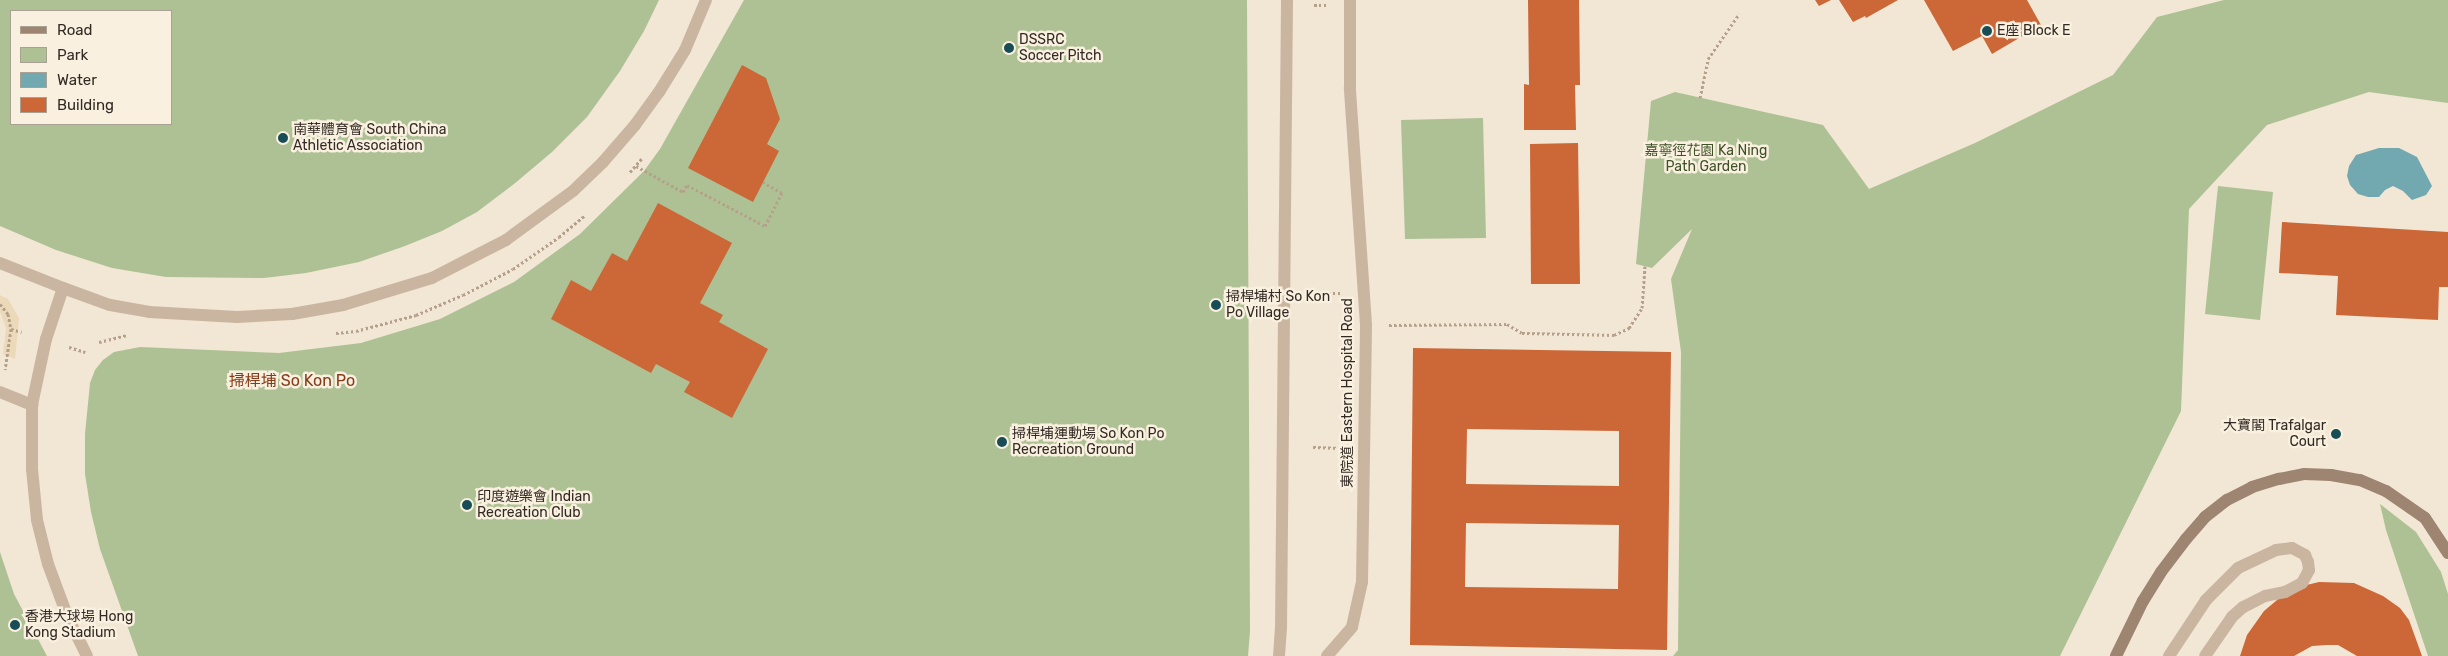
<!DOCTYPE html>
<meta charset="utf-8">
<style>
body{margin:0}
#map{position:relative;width:2448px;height:656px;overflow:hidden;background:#f2e6d4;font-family:Rubik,"Noto Sans TC",sans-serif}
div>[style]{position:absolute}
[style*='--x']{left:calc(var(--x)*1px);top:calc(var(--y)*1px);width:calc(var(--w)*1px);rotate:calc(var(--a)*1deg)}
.green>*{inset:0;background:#aec194}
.plaza>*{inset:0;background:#ebd9ba}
.water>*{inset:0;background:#72a8b0}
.building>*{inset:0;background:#cc6737}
.path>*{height:3px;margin-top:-1.5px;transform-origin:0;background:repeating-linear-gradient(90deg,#b5a08b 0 2.5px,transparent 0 5px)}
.service>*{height:12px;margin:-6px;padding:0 6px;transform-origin:6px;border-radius:6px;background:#cab6a0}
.minor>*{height:12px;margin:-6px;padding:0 6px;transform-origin:6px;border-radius:6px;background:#cab6a0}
.tertiary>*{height:12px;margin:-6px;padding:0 6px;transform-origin:6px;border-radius:6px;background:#cab6a0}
.secondary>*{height:12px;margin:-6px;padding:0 6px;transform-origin:6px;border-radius:6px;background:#9d8572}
.dots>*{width:14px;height:14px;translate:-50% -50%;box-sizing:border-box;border:2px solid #f9f0e0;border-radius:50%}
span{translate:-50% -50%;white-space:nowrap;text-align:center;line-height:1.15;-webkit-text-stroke:5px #f9f0e0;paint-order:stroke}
.poi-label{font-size:14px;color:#332a24}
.left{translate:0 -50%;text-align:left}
.right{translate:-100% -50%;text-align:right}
.park-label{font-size:14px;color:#3f5227}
.street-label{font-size:14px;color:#332a24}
.quarter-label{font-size:16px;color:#863c19}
.legend{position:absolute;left:10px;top:10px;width:162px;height:115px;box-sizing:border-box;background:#f9f0e0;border:1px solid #aaa195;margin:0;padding:6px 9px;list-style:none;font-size:15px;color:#332a24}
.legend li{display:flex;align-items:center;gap:10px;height:25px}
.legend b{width:25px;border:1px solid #aaa195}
</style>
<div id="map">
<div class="green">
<div style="clip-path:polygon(evenodd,0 0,659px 0,644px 31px,620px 71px,587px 117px,552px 152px,514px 184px,477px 212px,442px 231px,405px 246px,359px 262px,306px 273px,264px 278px,166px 277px,112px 268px,56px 250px,0 226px,0 0,11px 11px,171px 11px,171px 124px,11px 124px,11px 11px)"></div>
<div style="clip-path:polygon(744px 0,1247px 0,1250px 631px,1248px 656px,138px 656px,100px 549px,91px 512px,85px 474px,85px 434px,90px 383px,95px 370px,103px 360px,114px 352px,140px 347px,279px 353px,361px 343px,440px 319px,514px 282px,580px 234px,644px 171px,660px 149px)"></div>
<div style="clip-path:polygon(2224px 0,2448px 0,2448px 103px,2369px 92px,2267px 125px,2189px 209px,2181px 411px,2060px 656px,1673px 656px,1678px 650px,1681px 352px,1671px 279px,1692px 229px,1652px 268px,1636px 264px,1651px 101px,1675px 92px,1823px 125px,1869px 189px,1975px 143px,2113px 75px,2157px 17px)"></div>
<div style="clip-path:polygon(1483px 118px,1486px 238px,1405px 239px,1401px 120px)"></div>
<div style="clip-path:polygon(2218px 186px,2273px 192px,2260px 320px,2205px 314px)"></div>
<div style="clip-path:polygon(2380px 504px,2416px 532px,2441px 572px,2448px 594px,2448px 656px,2428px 656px,2386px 530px)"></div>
<div style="clip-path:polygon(0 552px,14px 594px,47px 656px,0 656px)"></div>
</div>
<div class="plaza">
<div style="clip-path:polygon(0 295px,8px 299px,19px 318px,15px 359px,3px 354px,6px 328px,0 312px)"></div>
</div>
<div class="water">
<div style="clip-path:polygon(2379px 148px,2399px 148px,2417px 157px,2432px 186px,2426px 195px,2412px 200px,2403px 191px,2393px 186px,2385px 190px,2379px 197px,2368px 197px,2358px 194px,2350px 185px,2347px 176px,2349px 166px,2356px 155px)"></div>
</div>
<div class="building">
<div style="clip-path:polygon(1528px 0,1579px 0,1580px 85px,1575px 85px,1576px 130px,1524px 130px,1524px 84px,1529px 85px)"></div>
<div style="clip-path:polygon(1815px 0,1831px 0,1819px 6px)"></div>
<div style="clip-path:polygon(1839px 0,1898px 0,1866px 18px,1865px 16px,1853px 22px)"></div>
<div style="clip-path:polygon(1924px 0,2027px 0,2041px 25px,1992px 54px,1982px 36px,1953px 51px)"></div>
<div style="clip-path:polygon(742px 65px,766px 78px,780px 119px,767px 144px,779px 151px,753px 202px,688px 168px)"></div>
<div style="clip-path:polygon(1578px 143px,1580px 284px,1531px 284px,1530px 144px)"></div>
<div style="clip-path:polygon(658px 203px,732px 243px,700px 303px,723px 315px,719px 322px,768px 349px,732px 418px,684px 392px,690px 382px,656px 364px,651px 373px,551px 319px,571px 280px,591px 291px,612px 253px,627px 261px)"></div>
<div style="clip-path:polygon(2282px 222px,2448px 232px,2448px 287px,2439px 287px,2438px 320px,2336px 315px,2338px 276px,2279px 273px)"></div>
<div style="clip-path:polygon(evenodd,1413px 348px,1671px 352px,1667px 650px,1410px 645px,1413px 348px,1467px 429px,1619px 431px,1619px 486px,1466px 484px,1467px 429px,1413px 348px,1466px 523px,1619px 525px,1618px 589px,1465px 587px,1466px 523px)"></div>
<div style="clip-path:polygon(2319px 582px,2354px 583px,2383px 596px,2400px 608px,2409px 620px,2422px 656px,2357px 656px,2338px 645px,2327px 645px,2312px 646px,2294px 656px,2240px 656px,2247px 635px,2264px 611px,2290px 589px)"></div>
</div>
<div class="path">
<div style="--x:1314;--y:5;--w:12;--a:0"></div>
<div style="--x:1700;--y:98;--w:40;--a:-78"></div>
<div style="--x:1708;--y:59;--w:55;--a:-55.4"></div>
<div style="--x:636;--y:166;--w:54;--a:29"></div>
<div style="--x:683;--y:192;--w:8;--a:-60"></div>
<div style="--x:687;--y:185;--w:88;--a:27.7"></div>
<div style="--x:765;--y:226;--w:37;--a:-63"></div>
<div style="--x:782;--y:193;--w:22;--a:-150"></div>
<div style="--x:630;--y:172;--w:18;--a:-49"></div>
<div style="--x:1313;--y:293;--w:27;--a:0"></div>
<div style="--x:0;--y:304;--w:13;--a:51"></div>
<div style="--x:8;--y:314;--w:15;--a:79"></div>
<div style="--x:11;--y:329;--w:41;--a:98.3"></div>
<div style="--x:1389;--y:325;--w:118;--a:-0.5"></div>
<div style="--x:1507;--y:324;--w:17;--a:31"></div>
<div style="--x:1522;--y:333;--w:92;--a:1.2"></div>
<div style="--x:1614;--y:335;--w:17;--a:-25"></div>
<div style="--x:1629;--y:328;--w:24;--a:-57"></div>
<div style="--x:1642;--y:308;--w:42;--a:-85.9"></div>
<div style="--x:11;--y:329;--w:11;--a:15"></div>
<div style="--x:336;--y:333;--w:20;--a:-6"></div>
<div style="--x:356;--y:331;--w:62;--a:-14.9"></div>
<div style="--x:416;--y:315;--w:51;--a:-23.1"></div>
<div style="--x:463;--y:295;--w:56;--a:-27.5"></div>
<div style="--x:513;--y:269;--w:56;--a:-34.8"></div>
<div style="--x:559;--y:237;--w:33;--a:-40"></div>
<div style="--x:99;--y:342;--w:29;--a:-14"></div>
<div style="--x:69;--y:347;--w:17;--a:17"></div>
<div style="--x:1313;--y:447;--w:27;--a:2"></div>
</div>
<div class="service">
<div style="--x:0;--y:392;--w:35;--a:22"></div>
</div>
<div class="minor">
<div style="--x:63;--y:288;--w:50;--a:19.9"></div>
<div style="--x:110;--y:305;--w:40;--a:10"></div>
<div style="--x:149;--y:312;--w:88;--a:3.3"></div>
<div style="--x:237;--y:317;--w:55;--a:-3.1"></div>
<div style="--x:292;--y:314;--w:52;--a:-10"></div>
<div style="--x:343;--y:305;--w:93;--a:-16.9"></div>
<div style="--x:432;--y:278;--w:83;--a:-27.2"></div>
<div style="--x:506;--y:240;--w:83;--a:-36.2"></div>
<div style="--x:573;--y:191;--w:42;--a:-44"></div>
<div style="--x:603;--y:162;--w:49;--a:-49.1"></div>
<div style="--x:635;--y:125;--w:41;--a:-54"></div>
<div style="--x:659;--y:92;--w:49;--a:-58.2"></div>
<div style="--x:685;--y:50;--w:54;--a:-67.2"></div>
<div style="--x:1327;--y:656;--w:38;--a:-49"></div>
<div style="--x:1352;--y:627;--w:46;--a:-77.5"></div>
<div style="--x:1362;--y:582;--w:257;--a:-89.1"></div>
<div style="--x:1366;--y:325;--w:238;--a:-93.9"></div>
<div style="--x:1350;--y:88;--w:88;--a:-90"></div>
<div style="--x:2169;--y:656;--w:67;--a:-56.5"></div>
<div style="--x:2206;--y:600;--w:45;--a:-45"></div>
<div style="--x:2238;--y:568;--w:42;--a:-25.3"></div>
<div style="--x:2276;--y:550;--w:16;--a:-7"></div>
<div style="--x:2292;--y:548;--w:15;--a:28"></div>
<div style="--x:2305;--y:555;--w:8;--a:67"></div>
<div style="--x:2308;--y:562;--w:8;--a:83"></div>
<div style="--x:2309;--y:570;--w:15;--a:118"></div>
<div style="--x:2302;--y:583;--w:19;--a:152"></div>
<div style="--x:2285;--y:592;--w:20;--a:169"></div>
<div style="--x:2265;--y:596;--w:25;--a:153"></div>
<div style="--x:2243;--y:607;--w:15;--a:138"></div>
<div style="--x:2232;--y:617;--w:47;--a:124.7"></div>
</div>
<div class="tertiary">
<div style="--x:0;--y:263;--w:68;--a:21.6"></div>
<div style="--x:63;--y:288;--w:54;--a:108.4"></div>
<div style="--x:46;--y:339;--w:67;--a:102"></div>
<div style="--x:32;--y:405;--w:64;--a:90"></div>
<div style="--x:32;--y:469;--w:51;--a:84.4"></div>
<div style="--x:37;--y:520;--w:45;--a:76"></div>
<div style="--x:48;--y:564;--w:58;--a:69.7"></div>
<div style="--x:68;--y:618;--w:42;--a:63.4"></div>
<div style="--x:1279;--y:656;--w:28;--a:-86"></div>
<div style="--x:1281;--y:628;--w:628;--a:-89.45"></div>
</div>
<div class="secondary">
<div style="--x:2116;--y:656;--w:61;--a:-63.9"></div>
<div style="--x:2143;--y:601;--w:34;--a:-58"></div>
<div style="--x:2161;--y:572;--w:41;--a:-52.9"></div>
<div style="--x:2186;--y:539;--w:29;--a:-49"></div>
<div style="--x:2205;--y:517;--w:28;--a:-38"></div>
<div style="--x:2227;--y:500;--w:28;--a:-27"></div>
<div style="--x:2252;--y:487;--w:28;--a:-17"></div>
<div style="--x:2279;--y:479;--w:25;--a:-11"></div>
<div style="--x:2304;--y:474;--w:27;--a:2"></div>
<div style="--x:2331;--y:475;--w:29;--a:10"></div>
<div style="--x:2360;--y:480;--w:28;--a:23"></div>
<div style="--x:2386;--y:491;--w:47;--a:34.7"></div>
<div style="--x:2425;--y:518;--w:42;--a:56.7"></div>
</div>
<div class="dots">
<div style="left:1987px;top:31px;background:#184d56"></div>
<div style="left:1009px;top:48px;background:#184d56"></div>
<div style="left:283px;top:138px;background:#184d56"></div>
<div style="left:1216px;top:305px;background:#184d56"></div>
<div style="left:2336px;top:434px;background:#184d56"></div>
<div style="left:1002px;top:442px;background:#184d56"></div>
<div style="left:467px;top:505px;background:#184d56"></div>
<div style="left:15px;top:625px;background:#184d56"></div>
</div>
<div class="poi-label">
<span class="left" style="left:1997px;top:31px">E座 Block E</span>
<span class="left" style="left:1019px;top:48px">DSSRC<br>Soccer Pitch</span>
<span class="left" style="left:293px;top:138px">南華體育會 South China<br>Athletic Association</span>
<span class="left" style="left:1226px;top:305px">掃桿埔村 So Kon<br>Po Village</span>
<span class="right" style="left:2326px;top:434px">大寶閣 Trafalgar<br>Court</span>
<span class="left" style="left:1012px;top:442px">掃桿埔運動場 So Kon Po<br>Recreation Ground</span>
<span class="left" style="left:477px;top:505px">印度遊樂會 Indian<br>Recreation Club</span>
<span class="left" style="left:25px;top:625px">香港大球場 Hong<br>Kong Stadium</span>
</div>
<div class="park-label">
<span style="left:1706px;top:159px">嘉寧徑花園 Ka Ning<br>Path Garden</span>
</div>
<div class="street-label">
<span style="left:1348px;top:393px;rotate:-90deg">東院道 Eastern Hospital Road</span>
</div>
<div class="quarter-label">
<span style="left:292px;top:381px">掃桿埔 So Kon Po</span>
</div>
<ul class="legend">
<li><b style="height:6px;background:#9d8572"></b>Road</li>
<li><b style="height:14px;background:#aec194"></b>Park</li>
<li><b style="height:14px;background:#72a8b0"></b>Water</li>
<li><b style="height:14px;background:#cc6737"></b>Building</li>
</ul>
</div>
